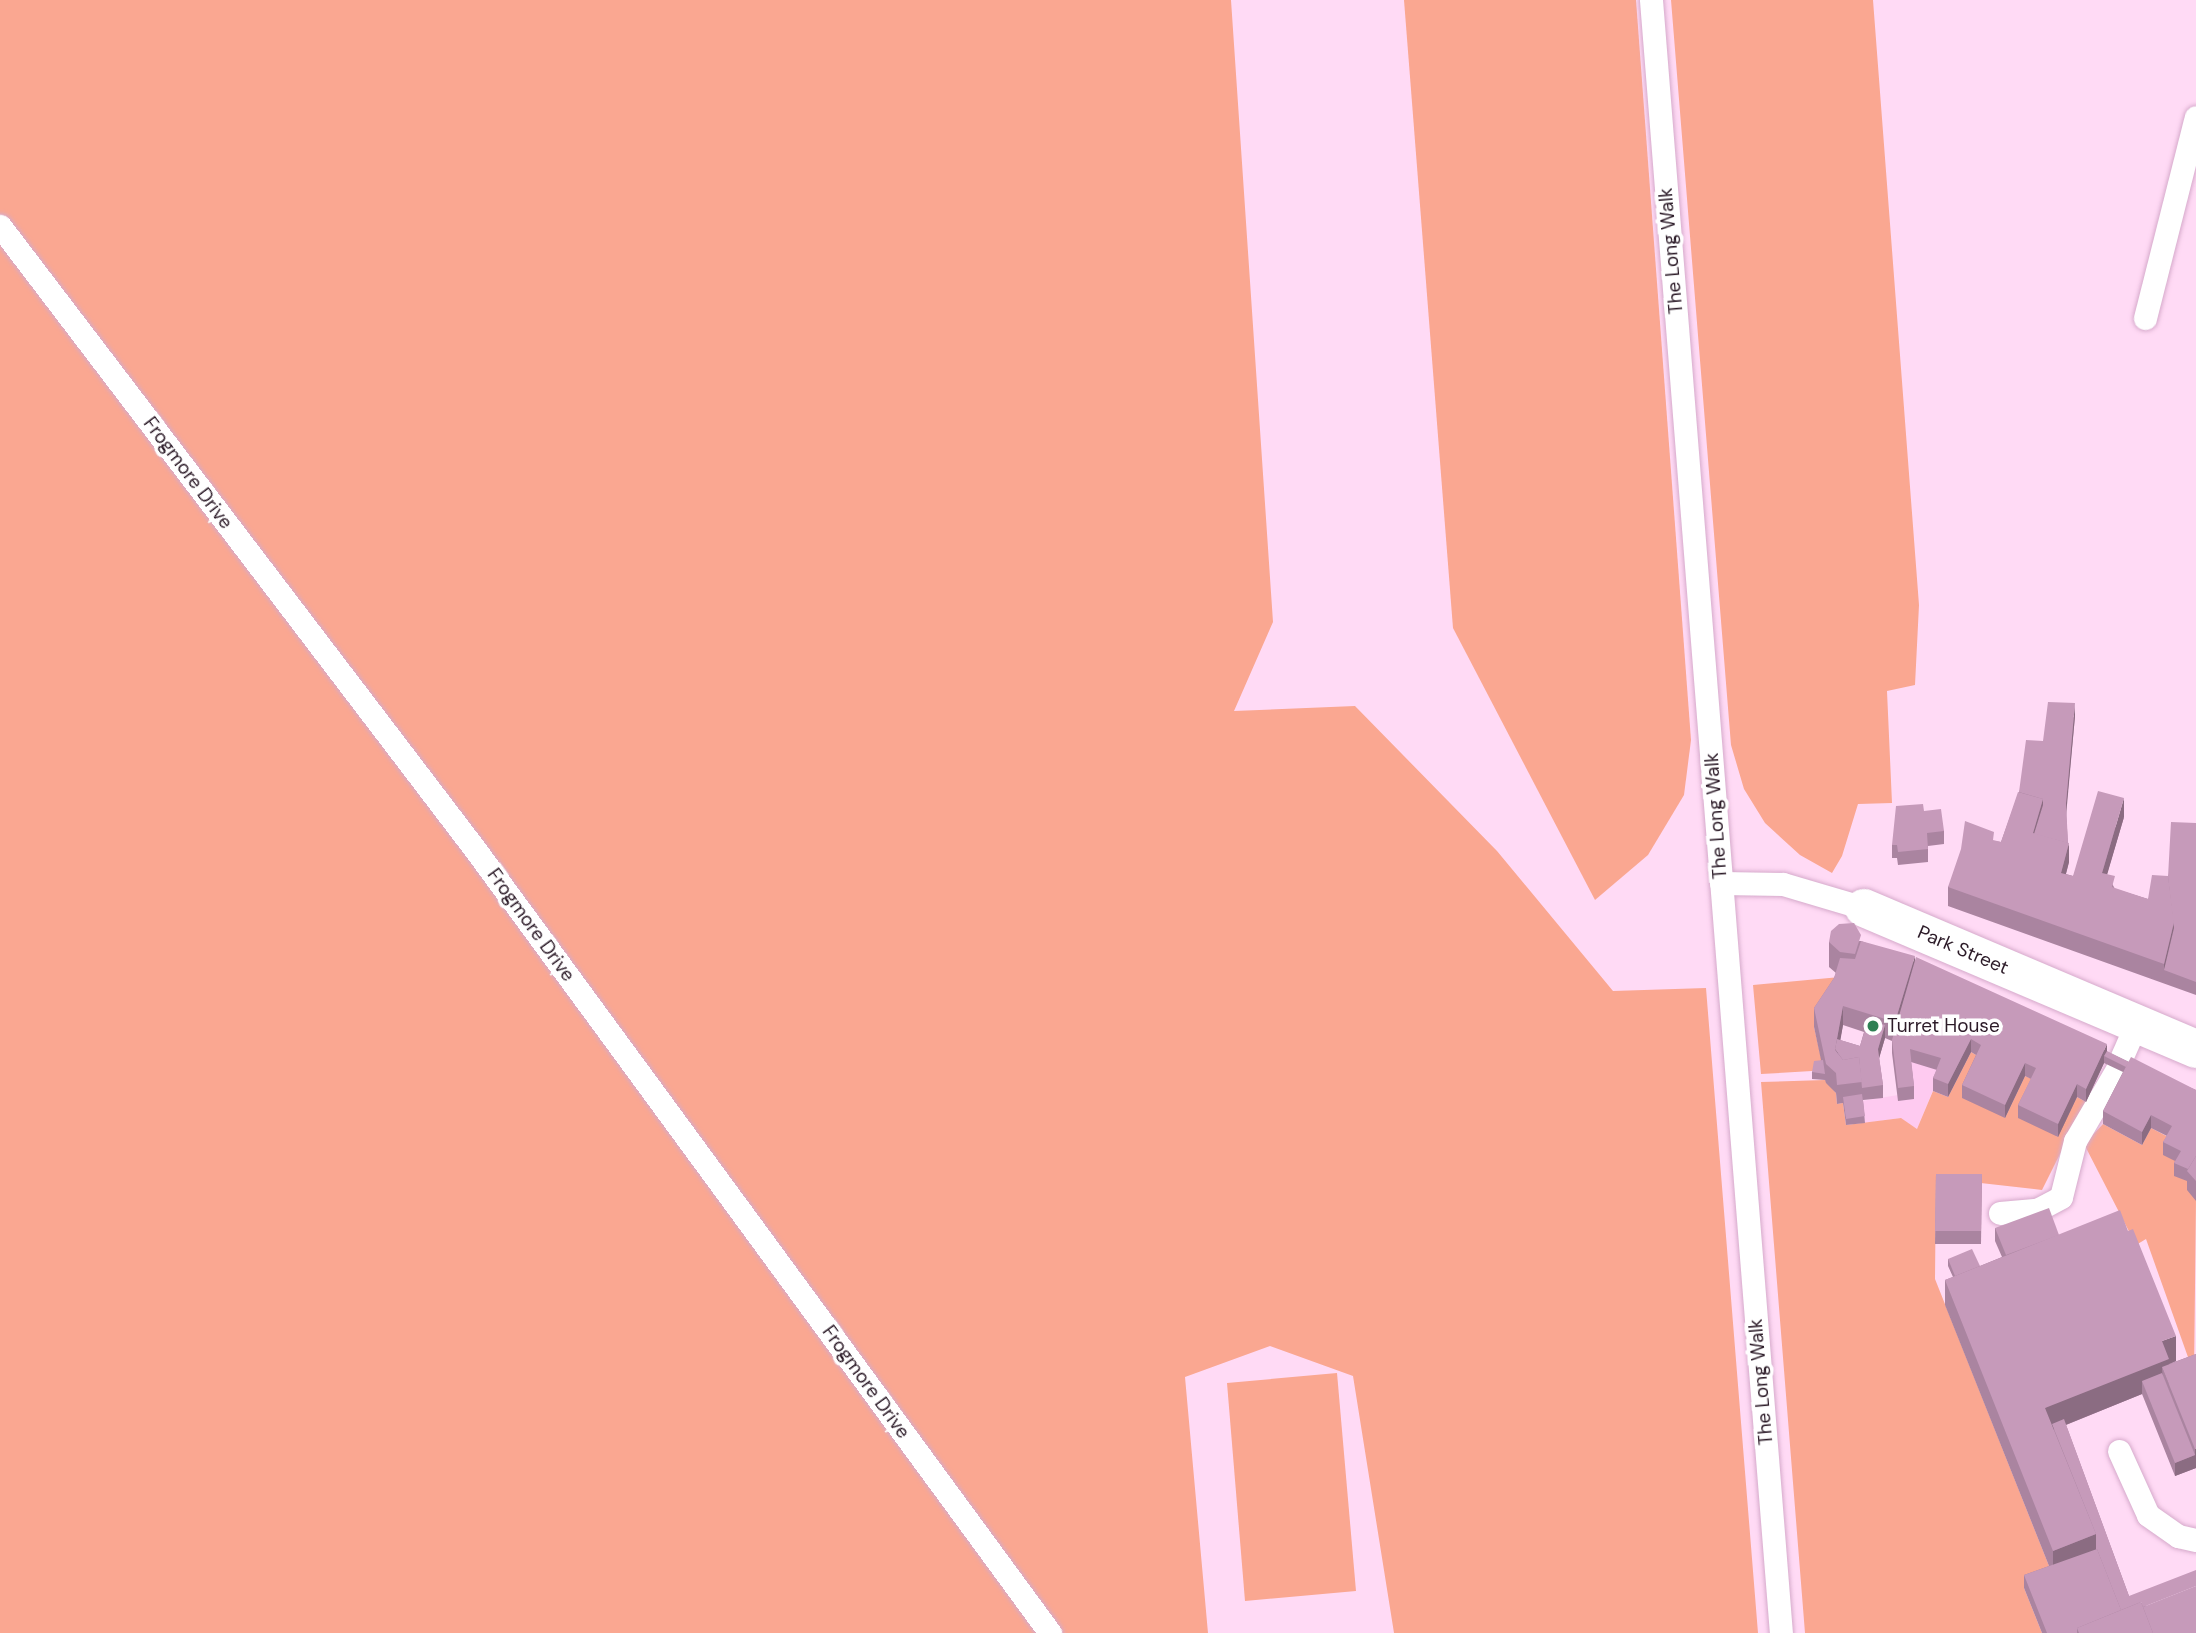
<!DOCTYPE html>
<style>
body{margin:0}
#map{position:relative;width:2196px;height:1633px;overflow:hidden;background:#ffdaf5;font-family:"DM Sans",sans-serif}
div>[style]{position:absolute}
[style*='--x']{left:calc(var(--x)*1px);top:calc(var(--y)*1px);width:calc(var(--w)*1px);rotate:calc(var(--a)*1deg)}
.built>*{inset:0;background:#fecaf0}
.green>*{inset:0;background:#faa791}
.roads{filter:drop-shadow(0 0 2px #d6aacb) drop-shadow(0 0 2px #d6aacb)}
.service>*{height:23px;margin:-11.5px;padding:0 11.5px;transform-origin:11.5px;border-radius:11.5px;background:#fff}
.minor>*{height:38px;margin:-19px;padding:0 19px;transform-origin:19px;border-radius:19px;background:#fff}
.wall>*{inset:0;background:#aa84a0}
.shaded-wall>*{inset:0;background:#8b6c82}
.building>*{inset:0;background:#c69aba}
.dots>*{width:19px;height:19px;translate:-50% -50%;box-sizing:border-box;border:4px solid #fff;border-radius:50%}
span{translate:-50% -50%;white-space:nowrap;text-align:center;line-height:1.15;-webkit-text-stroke:7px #fff;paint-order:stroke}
.street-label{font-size:19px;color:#2c1b28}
.poi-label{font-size:19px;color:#2c1b28}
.left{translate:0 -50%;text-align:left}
</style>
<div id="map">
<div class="built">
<div style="clip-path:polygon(1916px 970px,1973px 994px,1917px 1129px,1900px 1118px,1865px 1123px,1862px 1101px,1898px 1095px,1892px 1053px)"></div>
</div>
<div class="green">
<div style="clip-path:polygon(0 0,1231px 0,1273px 622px,1234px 711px,1355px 706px,1497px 851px,1613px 991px,1706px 988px,1758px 1633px,1394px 1633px,1353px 1376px,1270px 1346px,1185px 1377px,1208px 1633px,0 1633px)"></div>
<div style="clip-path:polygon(1404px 0,1636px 0,1691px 740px,1684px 795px,1648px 855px,1595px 900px,1453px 628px)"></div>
<div style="clip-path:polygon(1671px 0,1873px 0,1919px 605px,1915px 685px,1887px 691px,1892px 803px,1858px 804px,1842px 856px,1832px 873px,1800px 855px,1765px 823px,1744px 789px,1731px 745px)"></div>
<div style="clip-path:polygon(1840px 977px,1814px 1027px,1823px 1066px,1812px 1071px,1761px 1074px,1753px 985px)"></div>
<div style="clip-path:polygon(1971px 1052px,1981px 1058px,2005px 1118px,2025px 1076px,2036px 1081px,2057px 1137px,2077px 1097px,2086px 1102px,2042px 1190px,1936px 1178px,1935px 1279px,2053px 1576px,2024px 1588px,2042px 1633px,1805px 1633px,1761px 1082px,1825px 1080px,1836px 1093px,1837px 1104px,1843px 1103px,1846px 1125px,1901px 1118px,1917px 1129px,1933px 1091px,1948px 1097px)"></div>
<div style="clip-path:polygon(2103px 1124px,2142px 1145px,2151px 1128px,2172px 1139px,2192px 1184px,2196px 1200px,2194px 1374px,2146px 1239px,2136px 1245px,2084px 1144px)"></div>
<div style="clip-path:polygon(1337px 1373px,1356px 1591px,1245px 1601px,1227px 1383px)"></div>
</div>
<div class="roads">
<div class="service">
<div style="--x:1651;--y:0;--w:1638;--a:85.45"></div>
<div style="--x:0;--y:226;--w:787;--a:52.69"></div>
<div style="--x:477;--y:852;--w:969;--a:53.73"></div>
<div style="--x:2145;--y:318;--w:207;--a:-75.8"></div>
<div style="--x:1721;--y:883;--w:62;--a:0.9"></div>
<div style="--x:1783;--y:884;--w:84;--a:16.5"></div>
<div style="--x:2119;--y:1063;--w:45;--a:-66.3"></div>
<div style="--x:2000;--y:1213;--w:37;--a:-5"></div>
<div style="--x:2037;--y:1210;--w:27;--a:-28"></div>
<div style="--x:2061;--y:1197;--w:58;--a:-76"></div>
<div style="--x:2075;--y:1141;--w:83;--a:-59.7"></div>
<div style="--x:2119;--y:1451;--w:70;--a:65.6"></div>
<div style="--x:2148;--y:1515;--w:37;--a:35"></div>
<div style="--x:2178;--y:1536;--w:18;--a:13"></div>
</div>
<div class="minor">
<div style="--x:1864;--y:908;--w:361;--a:23"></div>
</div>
</div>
<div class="wall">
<div style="clip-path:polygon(2075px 716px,2066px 811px,2069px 862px,2066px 874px,2073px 876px,2124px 817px,2107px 874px,2115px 889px,2148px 899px,2168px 876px,2196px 823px,2196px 995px,1948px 906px,1948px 887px,1994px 841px,2001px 842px,2019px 792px,2043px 741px)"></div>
<div style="clip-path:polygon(1924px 811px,1944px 831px,1944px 844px,1928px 846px,1928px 862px,1898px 865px,1897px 858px,1892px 858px,1892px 845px)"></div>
<div style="clip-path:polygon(evenodd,1861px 941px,1915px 962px,2129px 1062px,2196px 1090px,2196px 1201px,2187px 1190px,2187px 1181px,2174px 1176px,2174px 1163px,2175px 1161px,2163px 1155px,2163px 1142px,2167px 1136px,2151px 1128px,2142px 1145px,2103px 1124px,2103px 1111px,2123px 1072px,2104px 1063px,2086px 1102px,2077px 1097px,2058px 1137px,2018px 1118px,2018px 1105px,2031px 1079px,2025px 1076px,2005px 1118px,1962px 1098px,1962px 1085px,1976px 1055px,1971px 1052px,1948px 1097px,1933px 1091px,1933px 1078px,1937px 1070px,1911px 1062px,1914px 1086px,1914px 1099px,1898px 1101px,1892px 1053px,1892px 1041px,1885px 1038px,1879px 1058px,1883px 1085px,1883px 1098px,1863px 1100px,1865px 1123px,1846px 1125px,1843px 1103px,1837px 1104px,1836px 1093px,1826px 1083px,1825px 1080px,1812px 1079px,1812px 1072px,1821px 1060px,1814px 1027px,1814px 1008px,1834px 978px,1836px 973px,1829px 967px,1829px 942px,1861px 941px,1843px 1025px,1864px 1032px,1860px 1046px,1840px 1040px,1843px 1025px)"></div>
<div style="clip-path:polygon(1936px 1174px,1982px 1174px,1981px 1244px,1935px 1244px)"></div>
<div style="clip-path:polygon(1995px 1228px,2059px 1235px,2176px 1361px,2169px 1364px,2196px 1354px,2196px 1468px,2175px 1476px,2142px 1394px,2066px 1425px,2129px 1596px,2196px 1633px,2042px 1633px,2024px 1588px,2024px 1575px,2049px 1566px,1945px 1305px,1945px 1280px,1953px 1277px,1948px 1266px,1948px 1259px,1980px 1266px,2002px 1257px,1995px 1241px)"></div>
</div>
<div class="shaded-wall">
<div style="clip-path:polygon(2075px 703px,2075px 716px,2066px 816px,2066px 803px)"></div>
<div style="clip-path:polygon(2124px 798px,2124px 817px,2102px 892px,2102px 873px)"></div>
<div style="clip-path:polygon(2043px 799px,2043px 818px,2036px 841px,2033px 833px)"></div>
<div style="clip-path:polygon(2069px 843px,2069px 862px,2061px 892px,2061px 873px)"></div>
<div style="clip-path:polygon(2174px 922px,2174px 941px,2164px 970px,2164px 964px)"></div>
<div style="clip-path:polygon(1915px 956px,1915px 975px,1895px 1041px,1895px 1022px)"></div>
<div style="clip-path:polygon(1843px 1006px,1843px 1025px,1838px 1054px,1835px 1049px)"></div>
<div style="clip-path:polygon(1885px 1025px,1885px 1038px,1878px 1062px,1878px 1049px)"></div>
<div style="clip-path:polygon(1971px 1039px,1971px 1052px,1948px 1097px,1948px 1084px)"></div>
<div style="clip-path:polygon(2107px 1044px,2107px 1057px,2104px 1056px,2104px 1063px,2086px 1102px,2086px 1089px)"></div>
<div style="clip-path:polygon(2025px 1063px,2025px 1076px,2005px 1118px,2005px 1105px)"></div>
<div style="clip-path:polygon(2077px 1084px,2077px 1097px,2058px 1137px,2058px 1124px)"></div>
<div style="clip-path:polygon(2151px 1115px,2151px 1128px,2142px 1145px,2142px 1132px)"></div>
<div style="clip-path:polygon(2176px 1336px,2176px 1361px,2169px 1364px,2169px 1384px,2162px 1367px,2163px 1386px,2142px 1381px,2142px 1394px,2048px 1432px,2045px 1408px,2162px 1341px)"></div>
<div style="clip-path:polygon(2195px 1449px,2196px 1449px,2196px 1468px,2175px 1476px,2175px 1463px,2195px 1455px)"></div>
<div style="clip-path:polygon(2096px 1534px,2096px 1559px,2053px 1576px,2053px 1551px)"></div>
</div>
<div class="building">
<div style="clip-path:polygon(2048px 702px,2075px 703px,2066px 803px,2068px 843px,2034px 834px,2043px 805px,2043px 799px,2019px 792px,2026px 740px,2043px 741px)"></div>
<div style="clip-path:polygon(2098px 791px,2124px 798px,2102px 873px,2115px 876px,2112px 887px,2148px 899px,2152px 875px,2168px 876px,2174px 922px,2164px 964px,1948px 887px,1961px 849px,1965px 821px,1994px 832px,1993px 840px,2001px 842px,2018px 792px,2043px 799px,2033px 833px,2069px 843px,2061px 873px,2073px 876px)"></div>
<div style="clip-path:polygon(1923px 804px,1924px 811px,1941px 809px,1944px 831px,1927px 833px,1928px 849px,1898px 852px,1897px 845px,1892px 845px,1896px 806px)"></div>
<div style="clip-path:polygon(2171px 822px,2196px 823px,2196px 982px,2164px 970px,2174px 928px,2168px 877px)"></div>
<div style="clip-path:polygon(1854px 923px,1861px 935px,1855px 954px,1840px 952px,1829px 942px,1831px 931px,1839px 924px)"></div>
<div style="clip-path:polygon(1861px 941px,1915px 956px,1895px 1022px,1843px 1006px,1835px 1050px,1843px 1060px,1859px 1057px,1862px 1082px,1837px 1085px,1836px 1073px,1826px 1064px,1814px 1008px,1834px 978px,1840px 958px,1855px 959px)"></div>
<div style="clip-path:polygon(1916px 957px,2107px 1044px,2086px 1089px,2077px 1084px,2058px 1124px,2018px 1105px,2036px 1068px,2025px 1063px,2005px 1105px,1962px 1085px,1981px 1045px,1971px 1039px,1948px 1084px,1933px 1078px,1941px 1058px,1910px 1049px,1914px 1086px,1898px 1088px,1892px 1040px)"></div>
<div style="clip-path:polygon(1868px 1020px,1885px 1025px,1878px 1049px,1883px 1085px,1862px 1088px,1859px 1057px,1843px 1060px,1835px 1049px,1837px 1039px,1860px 1046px)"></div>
<div style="clip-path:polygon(2107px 1051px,2129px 1062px,2126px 1067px,2104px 1056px)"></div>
<div style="clip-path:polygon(2131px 1057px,2196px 1090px,2196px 1156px,2188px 1169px,2174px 1163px,2181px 1151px,2163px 1142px,2172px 1126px,2151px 1115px,2142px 1132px,2103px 1111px)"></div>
<div style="clip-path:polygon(1823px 1060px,1825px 1074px,1812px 1072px,1814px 1061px)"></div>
<div style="clip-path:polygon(1862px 1094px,1865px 1116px,1846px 1119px,1843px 1097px)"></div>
<div style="clip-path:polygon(2196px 1156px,2196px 1181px,2187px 1171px)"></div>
<div style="clip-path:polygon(1936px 1174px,1982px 1174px,1981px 1231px,1935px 1231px)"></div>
<div style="clip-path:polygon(2049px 1208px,2059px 1235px,2006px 1255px,1995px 1228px)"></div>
<div style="clip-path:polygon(2120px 1210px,2128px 1231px,2133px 1229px,2176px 1336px,2162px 1341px,2169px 1359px,2045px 1408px,2096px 1534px,2053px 1551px,1945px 1280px)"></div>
<div style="clip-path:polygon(1972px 1249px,1980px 1266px,1955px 1276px,1948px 1259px)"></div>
<div style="clip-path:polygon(2196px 1354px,2196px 1449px,2195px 1449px,2162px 1367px)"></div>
<div style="clip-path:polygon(2162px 1373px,2195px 1455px,2175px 1463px,2142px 1381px)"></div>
<div style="clip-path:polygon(2064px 1419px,2129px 1596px,2196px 1570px,2196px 1586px,2143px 1607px,2141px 1602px,2121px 1610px,2097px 1549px,2096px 1549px,2096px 1534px,2052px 1424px)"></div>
<div style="clip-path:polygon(2097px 1549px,2121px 1610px,2077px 1628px,2077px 1633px,2047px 1633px,2024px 1575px)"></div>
<div style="clip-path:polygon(2196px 1586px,2196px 1633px,2153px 1633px,2143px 1607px)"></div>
<div style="clip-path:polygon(2141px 1602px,2153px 1633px,2079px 1633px,2077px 1628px)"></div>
</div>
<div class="dots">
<div style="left:1873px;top:1026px;background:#2d8053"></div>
</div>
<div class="street-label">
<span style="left:1671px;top:251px;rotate:-95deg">The Long Walk</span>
<span style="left:188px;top:473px;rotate:53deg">Frogmore Drive</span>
<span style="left:1716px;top:816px;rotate:-94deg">The Long Walk</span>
<span style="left:531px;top:925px;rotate:54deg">Frogmore Drive</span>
<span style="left:1963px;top:950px;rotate:23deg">Park Street</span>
<span style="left:866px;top:1382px;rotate:54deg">Frogmore Drive</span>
<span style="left:1761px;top:1382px;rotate:-95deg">The Long Walk</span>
</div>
<div class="poi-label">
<span class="left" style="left:1887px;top:1026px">Turret House</span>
</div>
</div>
